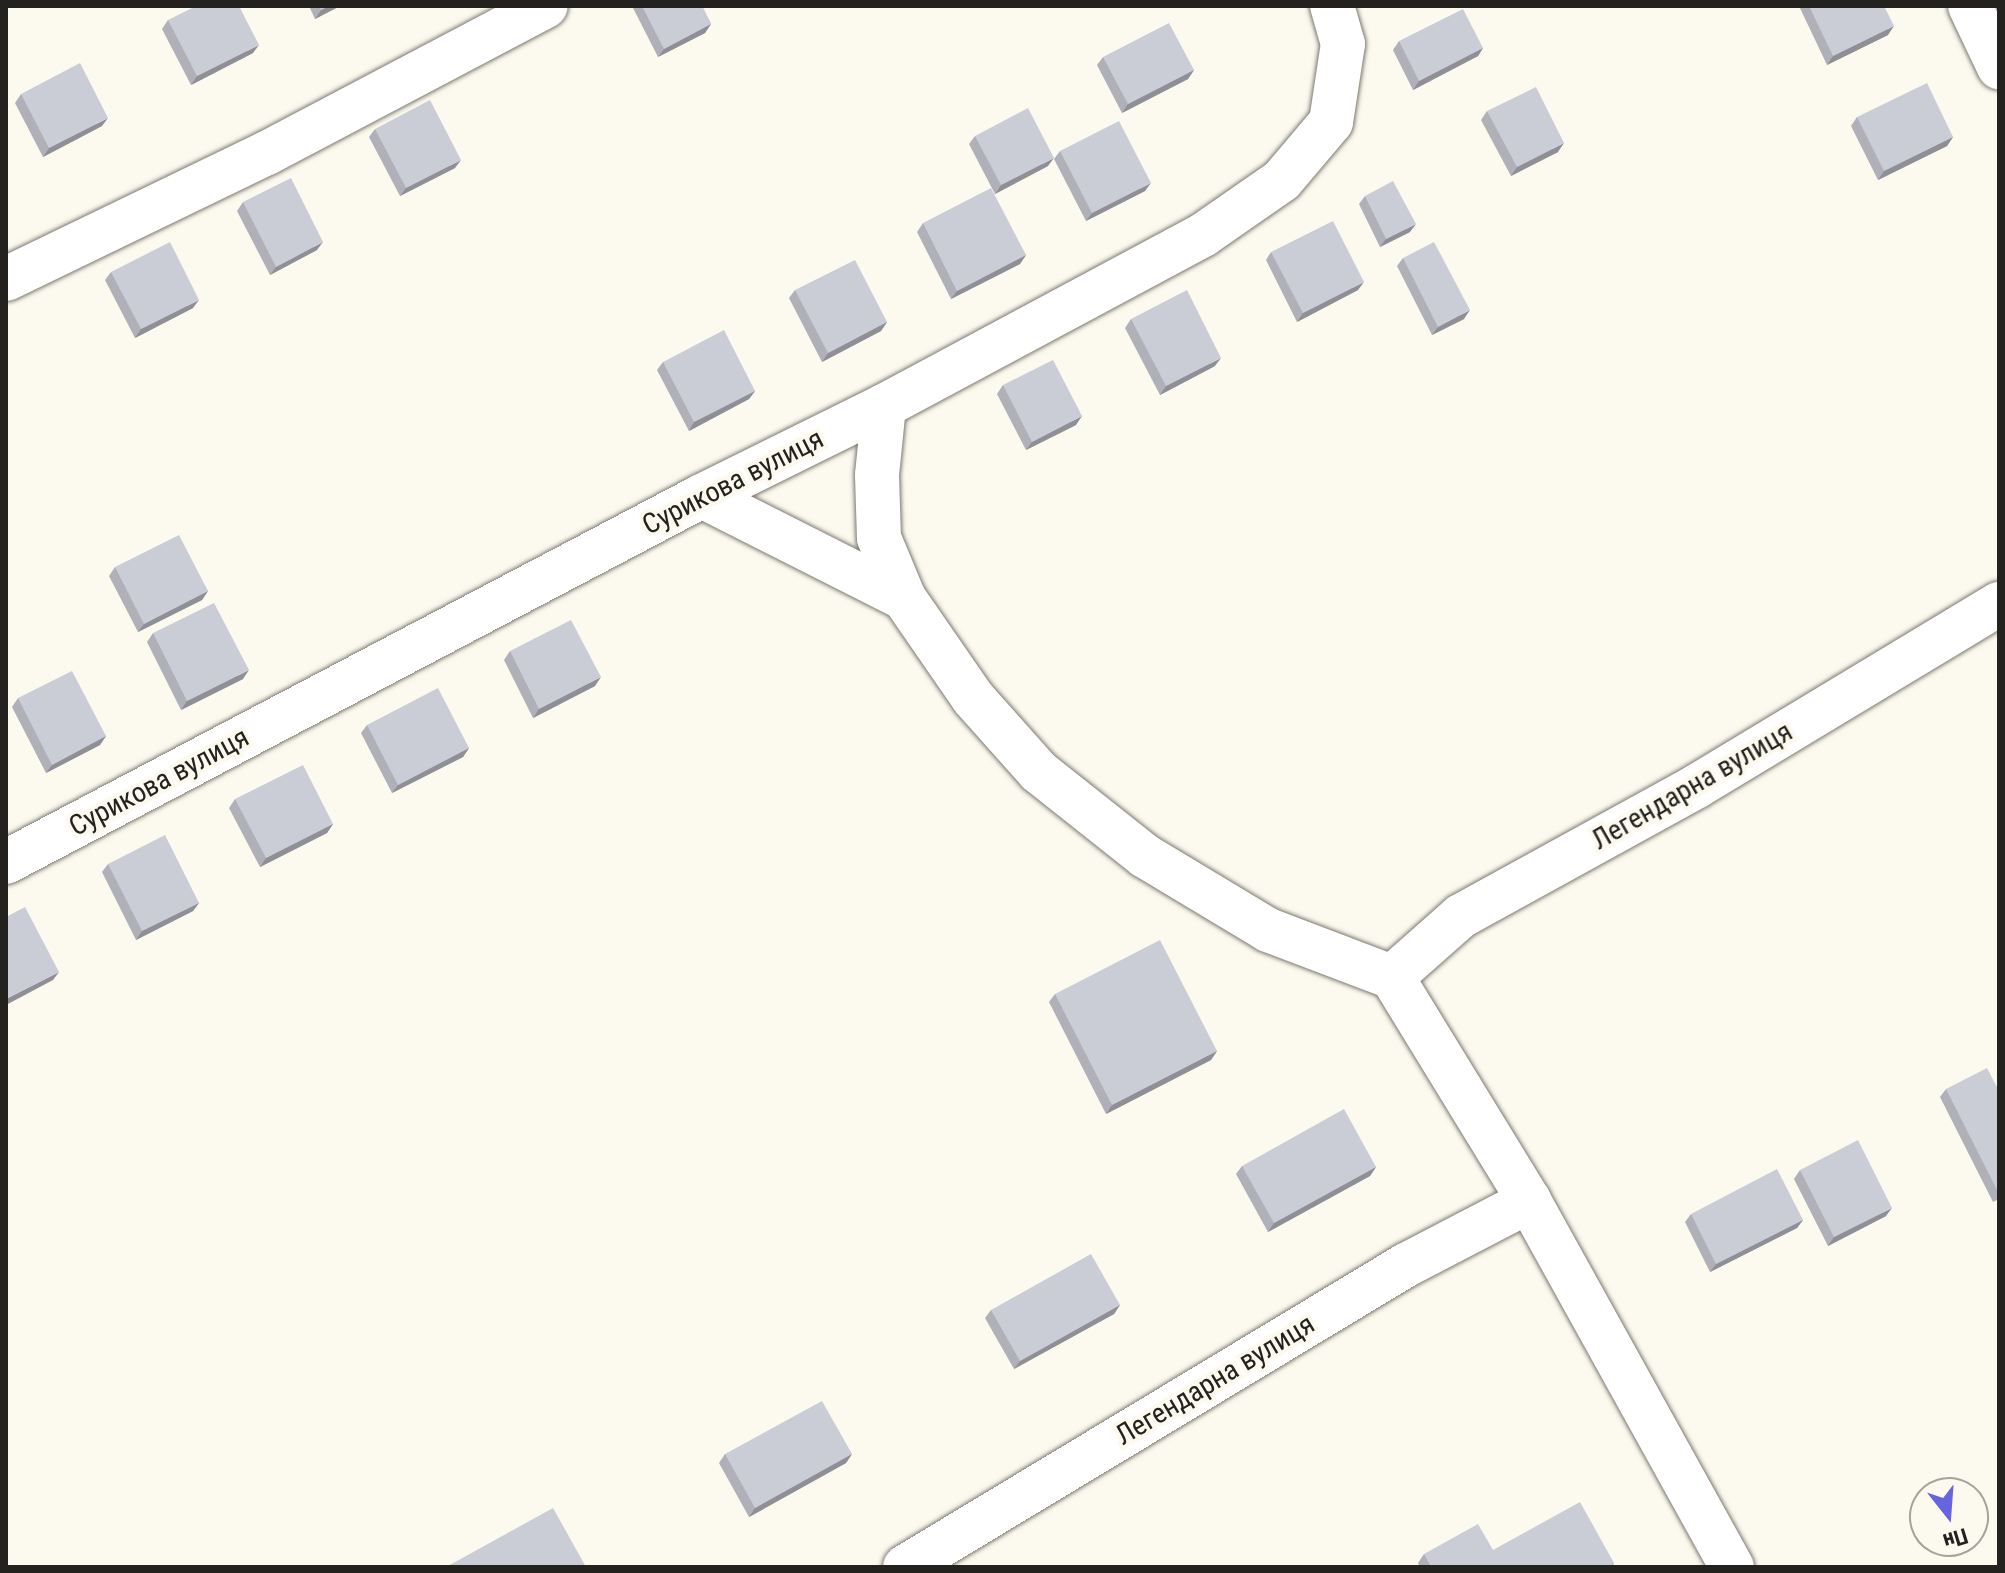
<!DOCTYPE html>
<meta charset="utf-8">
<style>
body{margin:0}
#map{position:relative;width:2005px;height:1573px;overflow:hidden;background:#fcf9ef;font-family:"Roboto Condensed",sans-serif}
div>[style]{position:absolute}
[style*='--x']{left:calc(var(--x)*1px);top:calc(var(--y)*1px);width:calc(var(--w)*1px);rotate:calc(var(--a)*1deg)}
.roads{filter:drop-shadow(0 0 2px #7b7970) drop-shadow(0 0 2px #7b7970)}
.street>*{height:44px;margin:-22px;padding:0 22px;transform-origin:22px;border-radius:22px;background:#fff}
.wall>*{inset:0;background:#afb0b8}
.shaded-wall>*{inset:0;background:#8e9096}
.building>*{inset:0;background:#cbcdd6}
span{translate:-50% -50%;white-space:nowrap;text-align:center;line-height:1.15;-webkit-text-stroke:8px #fcf9ef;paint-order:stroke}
.street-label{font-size:28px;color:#23221e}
.frame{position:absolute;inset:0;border:8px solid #23221e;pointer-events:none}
.north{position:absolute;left:1909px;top:1477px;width:80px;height:80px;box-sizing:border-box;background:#fcf9ef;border:2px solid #a5a39b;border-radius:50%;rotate:163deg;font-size:22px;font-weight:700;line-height:32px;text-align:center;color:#23221e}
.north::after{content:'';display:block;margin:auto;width:28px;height:36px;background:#6665de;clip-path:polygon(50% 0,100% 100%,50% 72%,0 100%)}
</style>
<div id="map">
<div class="roads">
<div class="street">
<div style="--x:1970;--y:6;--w:68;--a:64.6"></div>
<div style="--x:6;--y:279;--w:290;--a:-25.8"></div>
<div style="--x:267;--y:153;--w:315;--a:-27.8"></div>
<div style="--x:884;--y:406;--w:69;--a:95.8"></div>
<div style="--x:877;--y:475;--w:63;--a:88.2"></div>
<div style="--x:879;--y:538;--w:65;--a:67.4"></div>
<div style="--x:904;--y:598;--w:121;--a:55.4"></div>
<div style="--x:973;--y:698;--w:99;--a:48.3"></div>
<div style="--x:1039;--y:772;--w:135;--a:38.4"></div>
<div style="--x:1145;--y:856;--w:144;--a:31"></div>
<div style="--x:1268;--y:930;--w:133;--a:20.8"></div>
<div style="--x:1392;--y:977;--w:263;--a:58.5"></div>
<div style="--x:1529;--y:1201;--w:419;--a:61"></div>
<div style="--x:702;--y:496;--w:226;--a:26.8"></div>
<div style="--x:6;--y:862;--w:786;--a:-27.74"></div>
<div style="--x:702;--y:496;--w:203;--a:-26.3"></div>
<div style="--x:884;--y:406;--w:362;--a:-28.2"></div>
<div style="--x:1203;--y:235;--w:96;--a:-34.8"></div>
<div style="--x:1282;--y:180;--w:76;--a:-49.8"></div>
<div style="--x:1331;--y:122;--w:79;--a:-81.3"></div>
<div style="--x:1343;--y:44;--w:40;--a:-106"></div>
<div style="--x:1392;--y:977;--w:92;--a:-41.5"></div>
<div style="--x:1461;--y:916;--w:269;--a:-28.8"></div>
<div style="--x:1697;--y:786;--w:353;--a:-31.1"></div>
<div style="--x:905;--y:1567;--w:585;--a:-31.08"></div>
<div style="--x:1406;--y:1265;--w:139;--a:-27.5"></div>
</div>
</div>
<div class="wall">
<div style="clip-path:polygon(309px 6px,340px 6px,315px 19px)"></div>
<div style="clip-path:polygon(632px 6px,702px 6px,711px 24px,705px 33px,658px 57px)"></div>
<div style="clip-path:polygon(1799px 6px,1884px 6px,1888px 35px,1827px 65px)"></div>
<div style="clip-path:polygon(168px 20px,253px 53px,191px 85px,162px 29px)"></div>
<div style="clip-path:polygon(1399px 41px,1483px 48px,1478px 56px,1413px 90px,1393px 50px)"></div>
<div style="clip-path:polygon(1103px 57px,1194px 70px,1188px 79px,1122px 113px,1097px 65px)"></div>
<div style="clip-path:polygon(21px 94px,102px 126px,43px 157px,15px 103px)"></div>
<div style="clip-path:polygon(1487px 111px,1558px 152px,1511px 176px,1481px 120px)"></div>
<div style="clip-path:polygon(1857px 117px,1953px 137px,1947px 146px,1878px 180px,1851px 126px)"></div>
<div style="clip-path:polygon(375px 129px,455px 168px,400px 196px,369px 137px)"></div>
<div style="clip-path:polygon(975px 136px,1048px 166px,995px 194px,969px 144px)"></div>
<div style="clip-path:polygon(1060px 151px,1145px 191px,1086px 221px,1054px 159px)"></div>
<div style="clip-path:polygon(1365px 196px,1410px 232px,1380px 247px,1359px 204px)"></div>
<div style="clip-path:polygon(243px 202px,317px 250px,270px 275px,237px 211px)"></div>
<div style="clip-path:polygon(923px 223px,1026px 255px,1020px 264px,951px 299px,917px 232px)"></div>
<div style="clip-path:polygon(1271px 252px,1358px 290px,1297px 322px,1266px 260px)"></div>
<div style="clip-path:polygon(1403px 258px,1464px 319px,1432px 335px,1397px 266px)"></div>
<div style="clip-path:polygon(111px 272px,193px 308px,135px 338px,105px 280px)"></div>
<div style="clip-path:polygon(795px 290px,887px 322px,881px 331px,822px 362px,789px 298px)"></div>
<div style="clip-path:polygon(1131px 319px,1215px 366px,1160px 395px,1125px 328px)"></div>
<div style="clip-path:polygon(663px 362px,755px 391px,749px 399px,689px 431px,657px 370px)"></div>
<div style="clip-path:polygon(1003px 385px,1076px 425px,1026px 450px,997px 394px)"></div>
<div style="clip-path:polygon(115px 567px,208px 591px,202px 600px,138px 632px,109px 576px)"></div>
<div style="clip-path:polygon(153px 633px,243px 679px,181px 710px,147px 642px)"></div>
<div style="clip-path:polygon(510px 651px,595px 686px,533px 718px,504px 660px)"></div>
<div style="clip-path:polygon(18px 698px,106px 736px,100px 745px,46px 773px,12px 707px)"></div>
<div style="clip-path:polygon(367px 725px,469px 748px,463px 757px,392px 793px,361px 733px)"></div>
<div style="clip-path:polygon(235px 799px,333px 824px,327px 833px,260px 867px,229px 808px)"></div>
<div style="clip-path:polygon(108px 864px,199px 903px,193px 911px,136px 940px,102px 872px)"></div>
<div style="clip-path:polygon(1055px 994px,1217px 1051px,1211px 1060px,1106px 1114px,1049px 1002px)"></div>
<div style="clip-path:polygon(1946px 1089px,1999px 1091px,1999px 1199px,1993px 1202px,1940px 1097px)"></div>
<div style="clip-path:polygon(1242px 1166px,1376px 1167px,1370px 1176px,1268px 1232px,1236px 1174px)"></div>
<div style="clip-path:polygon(1800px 1170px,1886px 1216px,1828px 1246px,1794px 1179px)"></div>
<div style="clip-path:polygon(1691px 1214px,1803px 1220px,1797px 1228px,1710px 1272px,1685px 1222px)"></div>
<div style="clip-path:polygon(1120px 1305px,1114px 1314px,1014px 1369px,985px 1318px,991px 1310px)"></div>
<div style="clip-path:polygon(725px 1454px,852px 1454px,846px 1463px,749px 1517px,719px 1463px)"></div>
<div style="clip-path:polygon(1493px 1550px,1614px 1563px,1612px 1567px,1420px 1567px,1418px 1563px,1424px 1554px)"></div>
</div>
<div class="shaded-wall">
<div style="clip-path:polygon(329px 6px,340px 6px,315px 19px,321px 10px)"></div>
<div style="clip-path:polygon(711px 24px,705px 33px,658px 57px,664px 49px)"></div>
<div style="clip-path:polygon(1894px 26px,1888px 35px,1827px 65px,1833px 56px)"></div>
<div style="clip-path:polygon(259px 45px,253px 53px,191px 85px,197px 76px)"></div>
<div style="clip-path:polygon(1483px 48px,1478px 56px,1413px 90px,1419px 81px)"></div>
<div style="clip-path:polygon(1194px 70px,1188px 79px,1122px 113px,1128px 104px)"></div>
<div style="clip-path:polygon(108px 118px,102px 126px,43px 157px,49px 148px)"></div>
<div style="clip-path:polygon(1953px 137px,1947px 146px,1878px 180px,1884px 171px)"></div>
<div style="clip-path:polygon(1564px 143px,1558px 152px,1511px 176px,1517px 167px)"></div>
<div style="clip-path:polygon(1054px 158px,1048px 166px,995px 194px,1001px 185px)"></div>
<div style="clip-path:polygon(461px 160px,455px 168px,400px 196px,406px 188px)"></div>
<div style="clip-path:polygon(1151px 183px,1145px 191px,1086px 221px,1092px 213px)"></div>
<div style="clip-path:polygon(1416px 224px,1410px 232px,1380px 247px,1386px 239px)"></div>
<div style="clip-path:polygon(323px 242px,317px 250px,270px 275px,276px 267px)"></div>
<div style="clip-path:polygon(1026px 255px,1020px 264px,951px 299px,957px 291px)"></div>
<div style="clip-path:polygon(1364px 282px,1358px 290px,1297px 322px,1303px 313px)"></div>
<div style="clip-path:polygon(199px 300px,193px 308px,135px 338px,141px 329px)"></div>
<div style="clip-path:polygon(1470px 310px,1464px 319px,1432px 335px,1438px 327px)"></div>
<div style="clip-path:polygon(887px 322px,881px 331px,822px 362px,828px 353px)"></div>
<div style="clip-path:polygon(1221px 358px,1215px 366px,1160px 395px,1166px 386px)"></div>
<div style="clip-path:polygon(755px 391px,749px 399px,689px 431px,694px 422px)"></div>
<div style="clip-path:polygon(1082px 416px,1076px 425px,1026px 450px,1032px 442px)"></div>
<div style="clip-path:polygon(208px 591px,202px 600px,138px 632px,144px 624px)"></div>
<div style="clip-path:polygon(249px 670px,243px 679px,181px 710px,187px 701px)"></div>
<div style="clip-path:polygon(601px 677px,595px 686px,533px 718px,539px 709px)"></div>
<div style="clip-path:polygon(106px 736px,100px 745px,46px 773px,52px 765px)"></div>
<div style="clip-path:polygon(469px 748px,463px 757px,392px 793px,398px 785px)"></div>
<div style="clip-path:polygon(333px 824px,327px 833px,260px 867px,266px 858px)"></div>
<div style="clip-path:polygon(199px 903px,193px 911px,136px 940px,142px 931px)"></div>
<div style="clip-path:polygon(59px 972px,53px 980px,6px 1005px,6px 999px)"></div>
<div style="clip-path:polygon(1217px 1051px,1211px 1060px,1106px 1114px,1112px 1105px)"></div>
<div style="clip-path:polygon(1376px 1167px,1370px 1176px,1268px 1232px,1274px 1223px)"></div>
<div style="clip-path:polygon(1892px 1208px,1886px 1216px,1828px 1246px,1834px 1237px)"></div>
<div style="clip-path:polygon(1803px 1220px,1797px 1228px,1710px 1272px,1716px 1264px)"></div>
<div style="clip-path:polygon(1120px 1305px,1114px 1314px,1014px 1369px,1020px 1361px)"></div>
<div style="clip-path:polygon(852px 1454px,846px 1463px,749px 1517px,755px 1508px)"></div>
</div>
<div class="building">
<div style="clip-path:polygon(196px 6px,239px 6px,259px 45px,197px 76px,168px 20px)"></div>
<div style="clip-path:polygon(319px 6px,329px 6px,321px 10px)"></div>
<div style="clip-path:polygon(642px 6px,702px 6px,711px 24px,664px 49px)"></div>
<div style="clip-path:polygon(1809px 6px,1884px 6px,1894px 26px,1833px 56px)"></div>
<div style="clip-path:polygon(1463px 9px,1483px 48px,1419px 81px,1399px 41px)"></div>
<div style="clip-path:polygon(1169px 23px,1194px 70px,1128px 104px,1103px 57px)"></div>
<div style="clip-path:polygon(80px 63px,108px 118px,49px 148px,21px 94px)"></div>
<div style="clip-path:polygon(1927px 83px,1953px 137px,1884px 171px,1857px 117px)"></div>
<div style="clip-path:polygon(1536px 87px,1564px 143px,1517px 167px,1487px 111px)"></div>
<div style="clip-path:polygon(430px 100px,461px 160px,406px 188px,375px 129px)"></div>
<div style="clip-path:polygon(1028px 108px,1054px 158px,1001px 185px,975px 136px)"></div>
<div style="clip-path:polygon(1119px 121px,1151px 183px,1092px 213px,1060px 151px)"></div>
<div style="clip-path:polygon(291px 178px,323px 242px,276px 267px,243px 202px)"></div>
<div style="clip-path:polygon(1393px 181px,1416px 224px,1386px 239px,1365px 196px)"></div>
<div style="clip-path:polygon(991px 188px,1026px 255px,957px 291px,923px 223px)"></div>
<div style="clip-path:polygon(1333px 221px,1364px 282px,1303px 313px,1271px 252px)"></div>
<div style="clip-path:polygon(170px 242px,199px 300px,141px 329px,111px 272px)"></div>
<div style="clip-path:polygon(1434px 242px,1470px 310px,1438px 327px,1403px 258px)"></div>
<div style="clip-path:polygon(855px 260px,887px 322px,828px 353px,795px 290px)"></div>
<div style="clip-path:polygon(1187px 290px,1221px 358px,1166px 386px,1131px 319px)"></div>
<div style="clip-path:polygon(724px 330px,755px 391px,694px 422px,663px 362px)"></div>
<div style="clip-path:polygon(1053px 360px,1082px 416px,1032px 442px,1003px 385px)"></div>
<div style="clip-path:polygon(179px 535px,208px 591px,144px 624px,115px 567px)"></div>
<div style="clip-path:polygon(214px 603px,249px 670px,187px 701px,153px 633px)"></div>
<div style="clip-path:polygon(571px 620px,601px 677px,539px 709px,510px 651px)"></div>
<div style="clip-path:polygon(72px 671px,106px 736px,52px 765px,18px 698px)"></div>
<div style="clip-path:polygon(438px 688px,469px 748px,398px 785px,367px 725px)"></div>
<div style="clip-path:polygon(303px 765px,333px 824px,266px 858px,235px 799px)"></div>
<div style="clip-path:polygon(165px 835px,199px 903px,142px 931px,108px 864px)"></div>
<div style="clip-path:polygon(25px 907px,59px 972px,6px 999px,6px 917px)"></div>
<div style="clip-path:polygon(1160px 940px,1217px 1051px,1112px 1105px,1055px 994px)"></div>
<div style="clip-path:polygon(1987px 1068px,1999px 1091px,1999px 1194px,1946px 1089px)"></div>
<div style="clip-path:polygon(1344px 1109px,1376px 1167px,1274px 1223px,1242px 1166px)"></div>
<div style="clip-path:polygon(1858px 1140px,1892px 1208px,1834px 1237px,1800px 1170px)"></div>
<div style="clip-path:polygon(1777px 1169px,1803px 1220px,1716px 1264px,1691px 1214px)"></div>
<div style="clip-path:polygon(1091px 1254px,1120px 1305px,1020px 1361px,991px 1310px)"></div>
<div style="clip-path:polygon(822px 1401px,852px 1454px,755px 1508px,725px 1454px)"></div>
<div style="clip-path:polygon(1580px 1502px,1614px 1563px,1608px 1567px,1431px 1567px,1424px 1554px,1478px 1524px,1493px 1550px)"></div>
<div style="clip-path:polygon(553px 1508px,586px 1567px,446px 1567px)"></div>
</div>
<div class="street-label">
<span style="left:733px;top:482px;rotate:-27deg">Сурикова вулиця</span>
<span style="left:159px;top:782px;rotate:-28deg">Сурикова вулиця</span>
<span style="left:1692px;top:786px;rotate:-30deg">Легендарна вулиця</span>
<span style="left:1215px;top:1380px;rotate:-31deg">Легендарна вулиця</span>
</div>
<div class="frame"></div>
<div class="north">Пн</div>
</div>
